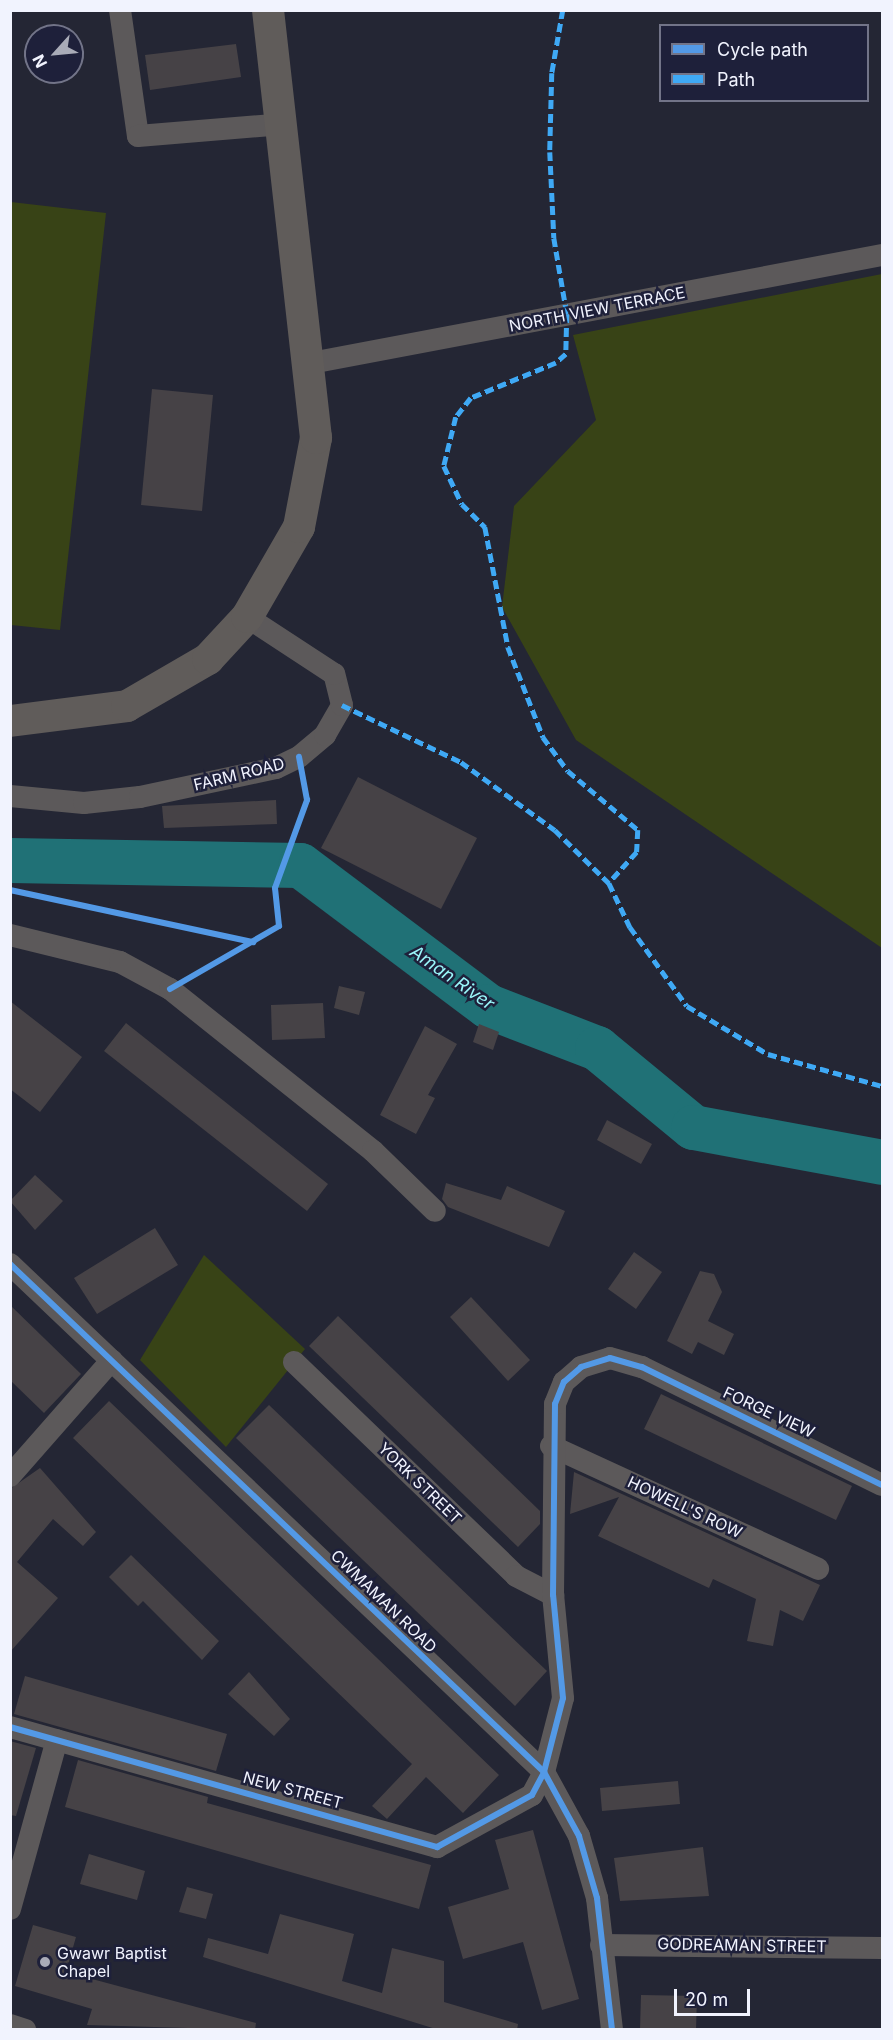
<!DOCTYPE html>
<style>
body{margin:0}
#map{position:relative;width:893px;height:2040px;overflow:hidden;background:#242634;font-family:Inter,sans-serif}
div>[style]{position:absolute}
[style*='--x']{left:calc(var(--x)*1px);top:calc(var(--y)*1px);width:calc(var(--w)*1px);rotate:calc(var(--a)*1deg)}
.green>*{inset:0;background:#384316}
.river>*{height:45px;margin:-22.5px;padding:0 22.5px;transform-origin:22.5px;border-radius:22.5px;background:#207176}
.building>*{inset:0;background:#464246}
.street>*{height:22px;margin:-11px;padding:0 11px;transform-origin:11px;border-radius:11px;background:#5c595a}
.secondary>*{height:32px;margin:-16px;padding:0 16px;transform-origin:16px;border-radius:16px;background:#605c5a}
.quiet>*{height:4.5px;margin-top:-2.25px;transform-origin:0;background:repeating-linear-gradient(90deg,#3fa9f5 0 9px,transparent 0 13.5px)}
.cycleway>*{height:6px;margin:-3px;padding:0 3px;transform-origin:3px;border-radius:3px;background:#5399e6}
.dots>*{width:16px;height:16px;translate:-50% -50%;box-sizing:border-box;border:3px solid #1e203a;border-radius:50%}
span{translate:-50% -50%;white-space:nowrap;text-align:center;line-height:1.15;-webkit-text-stroke:5px #1e203a;paint-order:stroke}
.street-label{font-size:16px;color:#f1f3fe}
.poi-label{font-size:16px;color:#f1f3fe}
.left{translate:0 -50%;text-align:left}
.water-label{font-size:18px;color:#9af6fa;font-style:italic}
.frame{position:absolute;inset:0;border:12px solid #f1f3fe;pointer-events:none}
.legend{position:absolute;left:659px;top:24px;width:210px;height:78px;box-sizing:border-box;background:#1e203a;border:2px solid #727488;margin:0;padding:8px 10px;list-style:none;font-size:18px;color:#f1f3fe}
.legend li{display:flex;align-items:center;gap:12px;height:30px}
.legend b{width:30px;border:2px solid #727488}
.north{position:absolute;left:24px;top:24px;width:60px;height:60px;box-sizing:border-box;background:#1e203a;border:2px solid #727488;border-radius:50%;rotate:243deg;font-size:16px;font-weight:700;line-height:24px;text-align:center;color:#f1f3fe}
.north::after{content:'';display:block;margin:auto;width:21px;height:27px;background:#a9abb7;clip-path:polygon(50% 0,100% 100%,50% 72%,0 100%)}
.scale{position:absolute;left:674px;top:1989px;width:76px;height:27px;box-sizing:border-box;border:3px solid #f1f3fe;border-top:0;padding-left:8px;font-size:18px;line-height:21px;white-space:nowrap;color:#f1f3fe;-webkit-text-stroke:4px #1e203a;paint-order:stroke}
</style>
<div id="map">
<div class="green">
<div style="clip-path:polygon(11px 202px,106px 213px,60px 630px,11px 625px)"></div>
<div style="clip-path:polygon(882px 274px,882px 948px,576px 740px,502px 607px,514px 506px,596px 420px,573px 335px)"></div>
<div style="clip-path:polygon(204px 1255px,305px 1349px,226px 1447px,140px 1360px)"></div>
</div>
<div class="river">
<div style="--x:10;--y:860;--w:290;--a:1"></div>
<div style="--x:300;--y:865;--w:235;--a:36.9"></div>
<div style="--x:488;--y:1006;--w:117;--a:21.1"></div>
<div style="--x:597;--y:1048;--w:124;--a:39.5"></div>
<div style="--x:693;--y:1127;--w:192;--a:10.5"></div>
</div>
<div class="building">
<div style="clip-path:polygon(236px 44px,241px 77px,150px 90px,145px 55px)"></div>
<div style="clip-path:polygon(152px 389px,213px 395px,202px 511px,141px 505px)"></div>
<div style="clip-path:polygon(358px 777px,477px 838px,441px 909px,321px 848px)"></div>
<div style="clip-path:polygon(276px 800px,277px 824px,164px 828px,162px 806px)"></div>
<div style="clip-path:polygon(339px 986px,365px 992px,359px 1015px,334px 1008px)"></div>
<div style="clip-path:polygon(10px 1001px,82px 1057px,40px 1112px,10px 1089px)"></div>
<div style="clip-path:polygon(323px 1003px,325px 1038px,272px 1040px,271px 1005px)"></div>
<div style="clip-path:polygon(126px 1023px,328px 1184px,307px 1211px,104px 1051px)"></div>
<div style="clip-path:polygon(479px 1024px,499px 1032px,493px 1050px,473px 1042px)"></div>
<div style="clip-path:polygon(425px 1026px,457px 1044px,428px 1095px,435px 1098px,416px 1134px,380px 1115px)"></div>
<div style="clip-path:polygon(607px 1120px,652px 1144px,641px 1164px,597px 1140px)"></div>
<div style="clip-path:polygon(35px 1175px,63px 1201px,35px 1230px,10px 1201px)"></div>
<div style="clip-path:polygon(446px 1183px,501px 1200px,507px 1186px,565px 1211px,549px 1247px,448px 1207px,442px 1199px)"></div>
<div style="clip-path:polygon(155px 1228px,178px 1265px,97px 1314px,74px 1278px)"></div>
<div style="clip-path:polygon(634px 1252px,662px 1272px,636px 1309px,608px 1289px)"></div>
<div style="clip-path:polygon(700px 1271px,714px 1274px,722px 1292px,708px 1321px,734px 1334px,724px 1355px,698px 1342px,692px 1354px,667px 1341px)"></div>
<div style="clip-path:polygon(471px 1297px,530px 1360px,508px 1381px,450px 1317px)"></div>
<div style="clip-path:polygon(10px 1305px,81px 1374px,44px 1413px,10px 1380px)"></div>
<div style="clip-path:polygon(338px 1316px,540px 1511px,540px 1524px,518px 1547px,309px 1346px)"></div>
<div style="clip-path:polygon(661px 1394px,852px 1486px,836px 1520px,644px 1429px)"></div>
<div style="clip-path:polygon(109px 1401px,499px 1775px,463px 1813px,426px 1777px,387px 1819px,372px 1806px,412px 1764px,73px 1438px)"></div>
<div style="clip-path:polygon(269px 1405px,547px 1671px,515px 1706px,236px 1438px)"></div>
<div style="clip-path:polygon(40px 1468px,96px 1532px,83px 1546px,53px 1519px,17px 1562px,58px 1598px,10px 1652px,10px 1489px)"></div>
<div style="clip-path:polygon(574px 1472px,820px 1585px,803px 1621px,780px 1610px,773px 1646px,747px 1641px,756px 1599px,713px 1579px,709px 1588px,598px 1536px,619px 1497px,570px 1514px)"></div>
<div style="clip-path:polygon(131px 1555px,219px 1641px,202px 1660px,143px 1601px,138px 1606px,109px 1577px)"></div>
<div style="clip-path:polygon(249px 1672px,290px 1719px,274px 1736px,228px 1694px)"></div>
<div style="clip-path:polygon(25px 1676px,227px 1734px,216px 1771px,14px 1714px)"></div>
<div style="clip-path:polygon(10px 1741px,36px 1748px,16px 1816px,10px 1815px)"></div>
<div style="clip-path:polygon(78px 1760px,208px 1797px,207px 1803px,431px 1865px,419px 1909px,65px 1807px)"></div>
<div style="clip-path:polygon(678px 1781px,680px 1804px,602px 1811px,600px 1788px)"></div>
<div style="clip-path:polygon(533px 1830px,579px 1999px,542px 2010px,523px 1942px,463px 1959px,448px 1907px,509px 1889px,495px 1840px)"></div>
<div style="clip-path:polygon(703px 1847px,709px 1896px,620px 1901px,614px 1858px)"></div>
<div style="clip-path:polygon(89px 1854px,145px 1871px,137px 1900px,80px 1884px)"></div>
<div style="clip-path:polygon(187px 1887px,213px 1894px,206px 1919px,179px 1912px)"></div>
<div style="clip-path:polygon(280px 1914px,354px 1934px,342px 1981px,382px 1993px,392px 1948px,444px 1961px,444px 2002px,518px 2024px,517px 2030px,439px 2030px,203px 1957px,208px 1938px,268px 1954px)"></div>
<div style="clip-path:polygon(33px 1925px,76px 1937px,66px 1972px,256px 2023px,255px 2030px,87px 2025px,92px 2009px,15px 1986px)"></div>
<div style="clip-path:polygon(641px 1995px,697px 1996px,696px 2030px,640px 2030px)"></div>
</div>
<div class="street">
<div style="--x:120;--y:10;--w:127;--a:81.9"></div>
<div style="--x:138;--y:136;--w:145;--a:-4.7"></div>
<div style="--x:311;--y:363;--w:581;--a:-10.71"></div>
<div style="--x:10;--y:796;--w:74;--a:5.4"></div>
<div style="--x:84;--y:803;--w:56;--a:-6.1"></div>
<div style="--x:140;--y:797;--w:139;--a:-12"></div>
<div style="--x:276;--y:768;--w:25;--a:-26"></div>
<div style="--x:299;--y:757;--w:34;--a:-40"></div>
<div style="--x:325;--y:735;--w:34;--a:-60"></div>
<div style="--x:342;--y:705;--w:32;--a:-104"></div>
<div style="--x:334;--y:674;--w:104;--a:-146.8"></div>
<div style="--x:10;--y:935;--w:113;--a:13.8"></div>
<div style="--x:120;--y:962;--w:57;--a:28.4"></div>
<div style="--x:170;--y:989;--w:260;--a:38.6"></div>
<div style="--x:373;--y:1151;--w:86;--a:44.1"></div>
<div style="--x:10;--y:1264;--w:737;--a:43.57"></div>
<div style="--x:544;--y:1772;--w:73;--a:61.3"></div>
<div style="--x:579;--y:1836;--w:65;--a:73.8"></div>
<div style="--x:597;--y:1898;--w:133;--a:83.5"></div>
<div style="--x:294;--y:1362;--w:308;--a:43.9"></div>
<div style="--x:516;--y:1576;--w:42;--a:27.2"></div>
<div style="--x:551;--y:1446;--w:294;--a:24.7"></div>
<div style="--x:10;--y:1476;--w:154;--a:-48.7"></div>
<div style="--x:10;--y:1727;--w:444;--a:15.7"></div>
<div style="--x:437;--y:1847;--w:108;--a:-28.7"></div>
<div style="--x:532;--y:1795;--w:26;--a:-62"></div>
<div style="--x:544;--y:1772;--w:76;--a:-75.6"></div>
<div style="--x:563;--y:1698;--w:103;--a:-95.5"></div>
<div style="--x:553;--y:1595;--w:191;--a:-89.4"></div>
<div style="--x:555;--y:1404;--w:24;--a:-68"></div>
<div style="--x:564;--y:1382;--w:23;--a:-41"></div>
<div style="--x:581;--y:1367;--w:30;--a:-17"></div>
<div style="--x:610;--y:1358;--w:33;--a:16"></div>
<div style="--x:642;--y:1367;--w:267;--a:26.2"></div>
<div style="--x:10;--y:1909;--w:175;--a:-74.5"></div>
<div style="--x:601;--y:1945;--w:281;--a:0.6"></div>
<div style="--x:10;--y:2025;--w:16;--a:18"></div>
</div>
<div class="secondary">
<div style="--x:10;--y:721;--w:118;--a:-7.3"></div>
<div style="--x:127;--y:706;--w:94;--a:-30.1"></div>
<div style="--x:208;--y:659;--w:57;--a:-47.1"></div>
<div style="--x:247;--y:617;--w:104;--a:-60"></div>
<div style="--x:299;--y:527;--w:91;--a:-79.2"></div>
<div style="--x:316;--y:438;--w:431;--a:-96.4"></div>
</div>
<div class="quiet">
<div style="--x:563;--y:10;--w:64;--a:99.9"></div>
<div style="--x:552;--y:73;--w:79;--a:91.5"></div>
<div style="--x:550;--y:152;--w:86;--a:87.3"></div>
<div style="--x:554;--y:238;--w:77;--a:80.3"></div>
<div style="--x:567;--y:314;--w:40;--a:91.4"></div>
<div style="--x:566;--y:354;--w:13;--a:138"></div>
<div style="--x:556;--y:363;--w:92;--a:157.6"></div>
<div style="--x:471;--y:398;--w:24;--a:128"></div>
<div style="--x:456;--y:417;--w:50;--a:103.8"></div>
<div style="--x:444;--y:466;--w:42;--a:64.7"></div>
<div style="--x:462;--y:504;--w:33;--a:45"></div>
<div style="--x:485;--y:527;--w:122;--a:79.1"></div>
<div style="--x:508;--y:647;--w:97;--a:68.7"></div>
<div style="--x:543;--y:737;--w:42;--a:53.7"></div>
<div style="--x:568;--y:771;--w:92;--a:40.1"></div>
<div style="--x:638;--y:830;--w:22;--a:93"></div>
<div style="--x:637;--y:852;--w:42;--a:132.1"></div>
<div style="--x:342;--y:705;--w:132;--a:25.6"></div>
<div style="--x:461;--y:762;--w:116;--a:35.9"></div>
<div style="--x:555;--y:830;--w:76;--a:44.5"></div>
<div style="--x:609;--y:883;--w:49;--a:64.5"></div>
<div style="--x:630;--y:927;--w:97;--a:54.2"></div>
<div style="--x:687;--y:1006;--w:94;--a:30.7"></div>
<div style="--x:768;--y:1054;--w:118;--a:15.7"></div>
</div>
<div class="cycleway">
<div style="--x:10;--y:890;--w:249;--a:12.1"></div>
<div style="--x:170;--y:989;--w:126;--a:-30"></div>
<div style="--x:279;--y:926;--w:38;--a:-96"></div>
<div style="--x:275;--y:888;--w:94;--a:-70"></div>
<div style="--x:307;--y:800;--w:44;--a:-100.5"></div>
<div style="--x:10;--y:1264;--w:737;--a:43.57"></div>
<div style="--x:544;--y:1772;--w:73;--a:61.3"></div>
<div style="--x:579;--y:1836;--w:65;--a:73.8"></div>
<div style="--x:597;--y:1898;--w:133;--a:83.5"></div>
<div style="--x:10;--y:1727;--w:444;--a:15.7"></div>
<div style="--x:437;--y:1847;--w:108;--a:-28.7"></div>
<div style="--x:532;--y:1795;--w:26;--a:-62"></div>
<div style="--x:544;--y:1772;--w:76;--a:-75.6"></div>
<div style="--x:563;--y:1698;--w:103;--a:-95.5"></div>
<div style="--x:553;--y:1595;--w:191;--a:-89.4"></div>
<div style="--x:555;--y:1404;--w:24;--a:-68"></div>
<div style="--x:564;--y:1382;--w:23;--a:-41"></div>
<div style="--x:581;--y:1367;--w:30;--a:-17"></div>
<div style="--x:610;--y:1358;--w:33;--a:16"></div>
<div style="--x:642;--y:1367;--w:267;--a:26.2"></div>
</div>
<div class="dots">
<div style="left:45px;top:1962px;background:#a9abb7"></div>
</div>
<div class="street-label">
<span style="left:597px;top:309px;rotate:-11deg">NORTH VIEW TERRACE</span>
<span style="left:239px;top:774px;rotate:-14deg">FARM ROAD</span>
<span style="left:769px;top:1412px;rotate:25deg">FORGE VIEW</span>
<span style="left:420px;top:1483px;rotate:44deg">YORK STREET</span>
<span style="left:685px;top:1507px;rotate:25deg">HOWELL'S ROW</span>
<span style="left:384px;top:1601px;rotate:44deg">CWMAMAN ROAD</span>
<span style="left:293px;top:1790px;rotate:15deg">NEW STREET</span>
<span style="left:742px;top:1945px;rotate:1deg">GODREAMAN STREET</span>
</div>
<div class="poi-label">
<span class="left" style="left:57px;top:1962px">Gwawr Baptist<br>Chapel</span>
</div>
<div class="water-label">
<span style="left:452px;top:978px;rotate:35deg">Aman River</span>
</div>
<div class="frame"></div>
<ul class="legend">
<li><b style="height:8px;background:#5399e6"></b>Cycle path</li>
<li><b style="height:8px;background:#3fa9f5"></b>Path</li>
</ul>
<div class="north">N</div>
<div class="scale">20 m</div>
</div>
